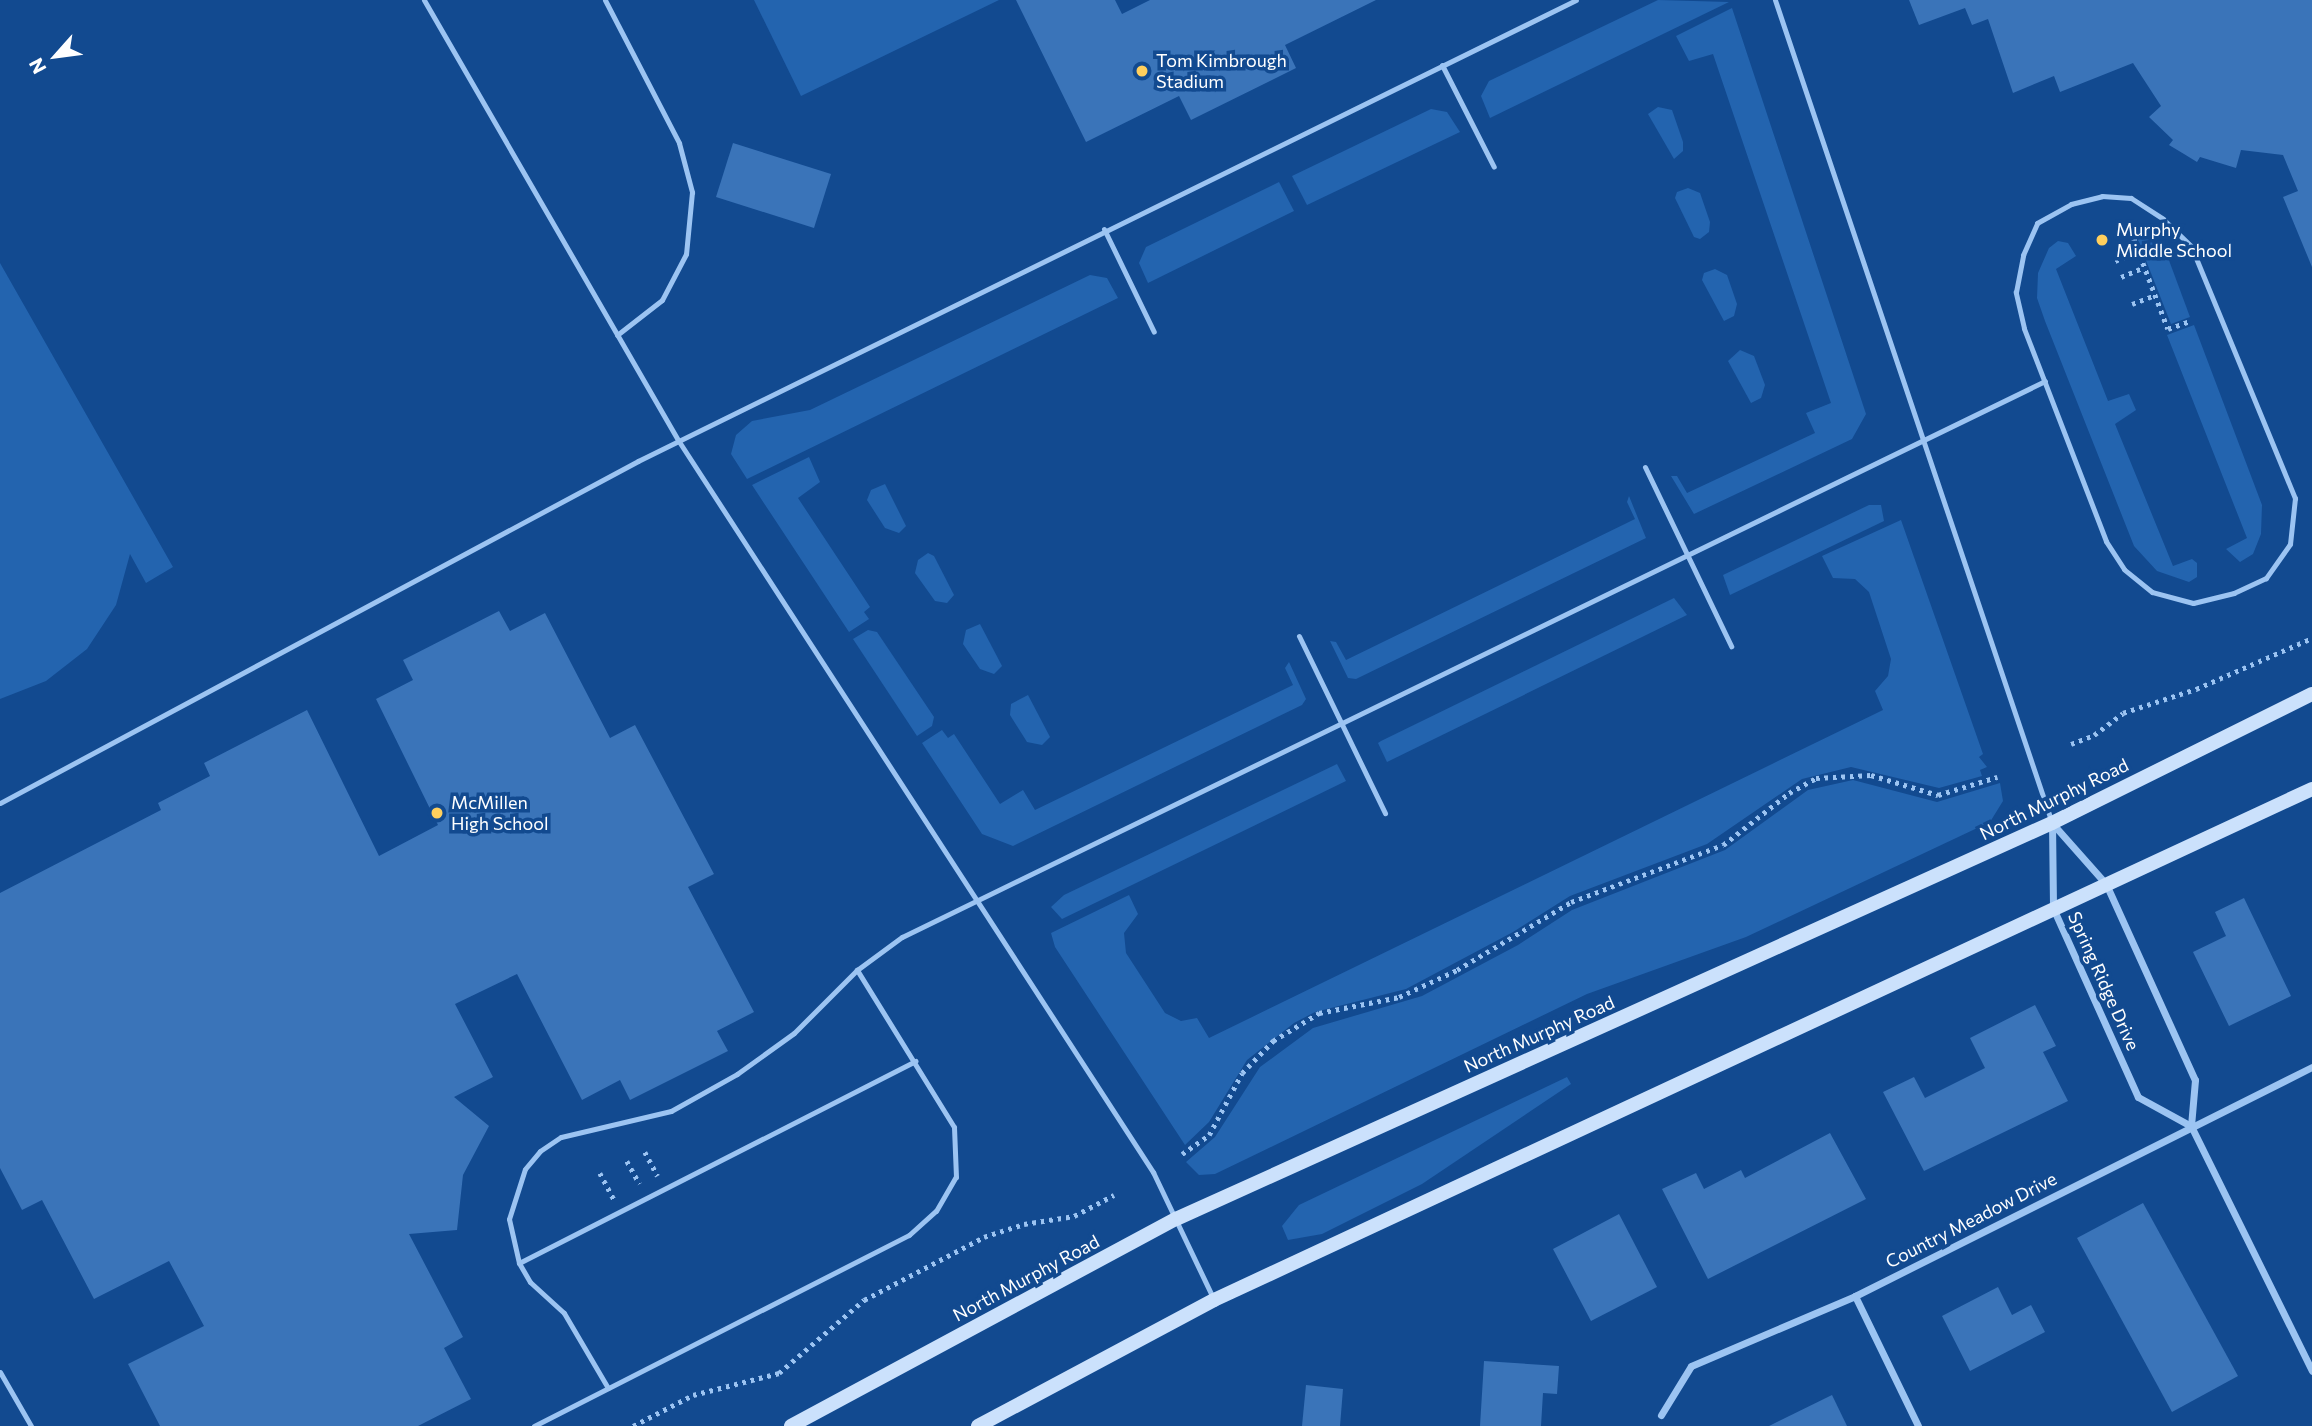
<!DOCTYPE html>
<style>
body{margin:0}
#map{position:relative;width:2312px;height:1426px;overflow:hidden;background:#124a90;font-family:Commissioner,sans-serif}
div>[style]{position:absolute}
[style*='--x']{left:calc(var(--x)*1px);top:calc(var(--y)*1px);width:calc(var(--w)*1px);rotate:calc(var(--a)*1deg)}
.green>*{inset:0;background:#2364af}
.building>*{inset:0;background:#3a74b9}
.path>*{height:4.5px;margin-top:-2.25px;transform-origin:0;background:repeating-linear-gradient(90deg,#9cc4f2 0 3.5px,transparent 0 8.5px)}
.service>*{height:5px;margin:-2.5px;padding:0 2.5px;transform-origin:2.5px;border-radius:2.5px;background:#9cc4f2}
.minor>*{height:7px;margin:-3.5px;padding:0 3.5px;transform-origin:3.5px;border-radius:3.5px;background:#9cc4f2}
.secondary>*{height:14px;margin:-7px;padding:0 7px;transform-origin:7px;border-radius:7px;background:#cbe1fc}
.dots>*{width:19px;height:19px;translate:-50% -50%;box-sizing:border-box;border:4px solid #124a90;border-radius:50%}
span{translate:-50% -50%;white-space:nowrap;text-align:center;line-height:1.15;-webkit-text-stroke:7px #124a90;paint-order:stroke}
.poi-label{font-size:18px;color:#fff}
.left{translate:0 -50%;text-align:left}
.street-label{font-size:18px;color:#fff}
.north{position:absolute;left:21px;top:21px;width:70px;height:70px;-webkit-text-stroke:5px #124a90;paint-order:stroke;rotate:242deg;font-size:19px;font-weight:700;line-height:28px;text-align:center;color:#fff}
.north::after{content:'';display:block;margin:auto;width:24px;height:32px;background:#fff;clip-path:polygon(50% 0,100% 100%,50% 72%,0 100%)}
</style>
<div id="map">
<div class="green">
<div style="clip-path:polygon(754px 0,999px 0,801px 96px)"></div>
<div style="clip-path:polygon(1658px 0,1729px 2px,1490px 118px,1481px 96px,1489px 81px)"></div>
<div style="clip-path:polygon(1732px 8px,1866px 414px,1852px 439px,1694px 514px,1671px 476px,1677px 476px,1687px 493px,1815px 433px,1806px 413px,1831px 403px,1713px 54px,1689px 61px,1676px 36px)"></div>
<div style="clip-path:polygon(1658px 107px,1672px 110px,1683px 142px,1683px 151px,1674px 159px,1648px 114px)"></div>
<div style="clip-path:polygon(1431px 109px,1447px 112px,1460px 132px,1307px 205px,1292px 176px)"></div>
<div style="clip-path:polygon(1279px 182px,1294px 211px,1148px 283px,1139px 263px,1146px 247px)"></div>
<div style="clip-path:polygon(1688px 188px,1700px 193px,1710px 222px,1709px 232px,1700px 239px,1694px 237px,1675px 198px,1677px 192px)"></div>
<div style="clip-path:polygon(2144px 230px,2167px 255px,2190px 317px,2171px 324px,2138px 240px)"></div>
<div style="clip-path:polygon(2058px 241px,2068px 243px,2076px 256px,2056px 269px,2108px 401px,2129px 394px,2136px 410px,2115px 424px,2173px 566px,2192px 559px,2197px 563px,2197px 577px,2189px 582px,2157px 571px,2134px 546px,2045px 321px,2037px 298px,2038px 273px,2049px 248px)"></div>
<div style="clip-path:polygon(0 263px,173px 567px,146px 583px,130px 554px,116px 605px,87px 649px,46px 681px,0 699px)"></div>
<div style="clip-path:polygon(1715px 269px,1727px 275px,1737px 304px,1734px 316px,1724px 321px,1702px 280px,1704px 273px)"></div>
<div style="clip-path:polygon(1090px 275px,1107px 278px,1118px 298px,747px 479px,731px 454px,736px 435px,752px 421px,810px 410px)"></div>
<div style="clip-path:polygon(2194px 325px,2262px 505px,2261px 534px,2253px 554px,2240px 562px,2226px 549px,2247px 538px,2167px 335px)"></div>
<div style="clip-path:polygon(1740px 350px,1754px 356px,1765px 385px,1761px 398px,1751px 403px,1728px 361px)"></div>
<div style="clip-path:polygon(809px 457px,820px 482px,798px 498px,870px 607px,864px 612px,869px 619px,849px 632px,752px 485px)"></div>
<div style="clip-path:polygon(885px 484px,906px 526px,899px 533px,885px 528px,867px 500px,871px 490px)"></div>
<div style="clip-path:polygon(1629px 496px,1646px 538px,1356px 679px,1348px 678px,1330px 641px,1336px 642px,1346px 660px,1635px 519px,1627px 502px)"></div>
<div style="clip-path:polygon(1869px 505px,1881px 505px,1884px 521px,1730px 595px,1723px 575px)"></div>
<div style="clip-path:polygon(1901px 520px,1983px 754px,1979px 757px,1987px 767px,1980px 770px,1982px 776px,1939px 788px,1851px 767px,1802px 779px,1707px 844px,1570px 896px,1513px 932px,1406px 989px,1315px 1012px,1294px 1023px,1247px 1060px,1209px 1122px,1185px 1145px,1055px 947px,1051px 933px,1129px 895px,1138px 914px,1124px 933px,1126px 953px,1165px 1013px,1181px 1021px,1197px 1018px,1209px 1038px,1883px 710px,1875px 691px,1888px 676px,1891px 659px,1869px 592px,1855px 579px,1833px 578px,1822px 556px)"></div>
<div style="clip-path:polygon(928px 553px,934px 556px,954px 595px,947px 603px,935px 601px,915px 573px,918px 560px)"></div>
<div style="clip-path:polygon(1674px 598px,1687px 615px,1387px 762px,1378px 743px,1381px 741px)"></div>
<div style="clip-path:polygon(980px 624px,1002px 666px,994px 674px,980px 669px,963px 644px,966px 630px)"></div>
<div style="clip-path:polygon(868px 630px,877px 632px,934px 717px,932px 726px,917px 736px,853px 639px)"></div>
<div style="clip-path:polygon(1289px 662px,1306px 699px,1302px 705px,1013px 846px,982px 834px,922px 743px,942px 730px,948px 738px,954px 734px,1000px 804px,1023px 790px,1035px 810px,1293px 685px,1285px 668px)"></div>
<div style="clip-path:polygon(1028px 695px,1050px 737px,1042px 745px,1027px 742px,1010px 715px,1011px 704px)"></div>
<div style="clip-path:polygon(1337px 764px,1346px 781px,1062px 919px,1051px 907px,1064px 895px)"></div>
<div style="clip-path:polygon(1853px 780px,1937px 802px,2000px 783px,2003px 801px,1990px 822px,1746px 937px,1587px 994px,1215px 1174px,1199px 1175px,1186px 1162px,1215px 1137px,1260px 1067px,1313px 1028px,1422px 996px,1518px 945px,1572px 910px,1725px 850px,1808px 790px)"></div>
<div style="clip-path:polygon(1567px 1077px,1571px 1084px,1422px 1184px,1322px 1234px,1288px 1240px,1282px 1226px,1299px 1205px)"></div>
</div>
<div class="building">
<div style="clip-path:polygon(1016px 0,1115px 0,1122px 14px,1150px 0,1376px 0,1285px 45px,1296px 68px,1191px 120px,1179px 96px,1086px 142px)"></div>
<div style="clip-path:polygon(1909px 0,2312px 0,2312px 267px,2283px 197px,2298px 191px,2283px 155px,2241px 150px,2236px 168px,2200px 157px,2197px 162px,2184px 154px,2169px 145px,2173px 140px,2149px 117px,2161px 106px,2133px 63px,2060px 92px,2054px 76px,2013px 93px,1988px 19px,1972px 25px,1965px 8px,1919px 25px)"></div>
<div style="clip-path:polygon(733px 143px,831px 174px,814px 228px,716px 197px)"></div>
<div style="clip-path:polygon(499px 611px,510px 631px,545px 613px,610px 738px,635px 725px,714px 874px,688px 887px,754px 1012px,717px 1031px,728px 1051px,630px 1100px,620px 1080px,582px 1100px,517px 974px,455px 1004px,493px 1077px,454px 1097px,489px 1126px,463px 1175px,457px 1230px,409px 1234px,463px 1337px,444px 1348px,471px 1399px,418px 1426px,160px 1426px,128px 1364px,204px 1326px,169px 1261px,94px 1299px,42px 1200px,22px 1210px,0 1168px,0 893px,161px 810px,158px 803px,210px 776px,204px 763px,307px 710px,379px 856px,438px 825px,376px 699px,413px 680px,403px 660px)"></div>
<div style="clip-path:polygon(2244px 898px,2291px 996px,2229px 1026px,2193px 952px,2226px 936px,2215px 912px)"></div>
<div style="clip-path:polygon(2035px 1005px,2056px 1046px,2043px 1052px,2068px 1101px,1924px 1171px,1883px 1092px,1914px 1077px,1925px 1098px,1985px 1068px,1970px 1038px)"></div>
<div style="clip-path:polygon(1830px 1133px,1866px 1199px,1708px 1279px,1662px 1189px,1696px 1173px,1704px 1189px,1741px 1170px,1745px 1178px)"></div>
<div style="clip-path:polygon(2143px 1203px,2238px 1376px,2172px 1412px,2077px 1238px)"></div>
<div style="clip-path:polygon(1619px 1214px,1657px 1287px,1591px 1321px,1553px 1249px)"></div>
<div style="clip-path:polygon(1998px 1287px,2012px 1315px,2031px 1305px,2045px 1332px,1970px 1371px,1942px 1316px)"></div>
<div style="clip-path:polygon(1484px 1361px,1559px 1366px,1557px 1394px,1543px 1393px,1541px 1426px,1480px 1426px)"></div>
<div style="clip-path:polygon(1306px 1385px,1343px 1389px,1340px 1426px,1302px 1426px)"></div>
<div style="clip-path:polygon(1832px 1395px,1847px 1426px,1769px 1426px)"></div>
</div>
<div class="path">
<div style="--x:2141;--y:228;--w:13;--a:122"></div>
<div style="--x:2134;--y:239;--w:96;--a:69.3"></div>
<div style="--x:2168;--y:329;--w:23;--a:-20"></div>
<div style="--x:2115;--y:261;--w:25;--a:-23"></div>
<div style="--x:2121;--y:277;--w:25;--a:-23"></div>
<div style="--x:2132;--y:304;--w:25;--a:-21"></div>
<div style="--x:2071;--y:744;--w:25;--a:-21"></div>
<div style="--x:2094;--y:735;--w:36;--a:-37"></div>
<div style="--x:2123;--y:713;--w:77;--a:-18.2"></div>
<div style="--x:2196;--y:689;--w:127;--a:-23.7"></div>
<div style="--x:645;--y:1152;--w:27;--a:62"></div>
<div style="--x:1182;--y:1154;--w:33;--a:-35"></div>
<div style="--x:1209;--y:1135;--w:70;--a:-62"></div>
<div style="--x:1242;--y:1073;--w:45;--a:-45.9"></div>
<div style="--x:1273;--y:1041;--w:54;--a:-31.3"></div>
<div style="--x:1319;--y:1013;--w:82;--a:-11.3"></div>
<div style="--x:1399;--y:997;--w:64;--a:-25"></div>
<div style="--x:1457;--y:970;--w:133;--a:-30.8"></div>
<div style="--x:1571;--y:902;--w:162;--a:-20.6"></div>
<div style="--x:1723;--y:845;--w:84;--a:-38.2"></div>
<div style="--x:1789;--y:793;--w:31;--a:-29"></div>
<div style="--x:1816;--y:778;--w:55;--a:-3.1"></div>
<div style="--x:1871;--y:775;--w:70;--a:16.6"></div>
<div style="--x:1938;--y:795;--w:62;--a:-17"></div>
<div style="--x:627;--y:1161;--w:26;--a:61"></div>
<div style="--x:600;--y:1173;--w:30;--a:62"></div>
<div style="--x:633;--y:1426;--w:68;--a:-27.3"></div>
<div style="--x:693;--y:1395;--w:89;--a:-14.3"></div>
<div style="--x:779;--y:1373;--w:112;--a:-40.7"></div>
<div style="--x:864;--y:1300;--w:136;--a:-27.7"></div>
<div style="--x:984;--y:1237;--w:42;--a:-18"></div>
<div style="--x:1024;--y:1224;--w:51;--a:-9.1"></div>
<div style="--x:1074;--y:1216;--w:45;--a:-27.7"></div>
</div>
<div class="service">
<div style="--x:424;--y:0;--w:508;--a:60"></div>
<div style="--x:678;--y:440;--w:873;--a:57.02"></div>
<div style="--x:1153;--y:1172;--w:142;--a:64.5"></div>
<div style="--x:605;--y:0;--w:161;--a:62.6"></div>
<div style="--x:679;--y:143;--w:51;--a:75.1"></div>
<div style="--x:692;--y:192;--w:62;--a:95.5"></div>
<div style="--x:686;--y:254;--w:52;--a:117.6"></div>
<div style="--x:662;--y:300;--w:57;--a:142.1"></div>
<div style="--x:1775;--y:0;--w:868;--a:71.4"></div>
<div style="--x:1442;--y:65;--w:114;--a:63"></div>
<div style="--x:2102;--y:196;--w:29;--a:4"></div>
<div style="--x:2131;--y:198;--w:38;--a:33"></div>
<div style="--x:2163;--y:219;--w:39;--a:44"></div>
<div style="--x:2191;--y:246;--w:273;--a:67.6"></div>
<div style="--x:2295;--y:498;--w:46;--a:96.2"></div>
<div style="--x:2290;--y:544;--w:42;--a:125.2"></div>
<div style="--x:2266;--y:578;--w:35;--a:155"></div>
<div style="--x:2234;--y:593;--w:42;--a:166.3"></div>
<div style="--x:2193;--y:603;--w:42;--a:-165"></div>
<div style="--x:2152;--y:592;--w:36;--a:-141"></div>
<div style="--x:2124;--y:569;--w:33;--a:-123"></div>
<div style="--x:2106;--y:541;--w:228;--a:-111.1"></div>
<div style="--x:2024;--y:328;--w:37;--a:-103"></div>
<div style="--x:2016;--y:292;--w:38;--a:-79"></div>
<div style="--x:2023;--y:255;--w:35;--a:-66"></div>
<div style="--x:2037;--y:223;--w:39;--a:-29"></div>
<div style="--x:2071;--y:204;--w:32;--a:-14"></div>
<div style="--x:1104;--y:229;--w:114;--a:64.1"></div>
<div style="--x:1645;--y:467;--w:199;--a:64.3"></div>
<div style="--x:1299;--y:636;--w:197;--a:64.1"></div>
<div style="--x:0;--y:803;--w:724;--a:-28.19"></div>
<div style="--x:638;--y:461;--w:1045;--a:-26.17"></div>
<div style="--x:519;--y:1263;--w:445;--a:-27"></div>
<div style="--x:0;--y:1372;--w:62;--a:60.1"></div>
<div style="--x:608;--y:1388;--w:87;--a:-120.4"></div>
<div style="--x:564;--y:1313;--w:46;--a:-137.6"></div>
<div style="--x:530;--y:1282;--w:22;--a:-120"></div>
<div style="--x:519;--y:1263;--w:45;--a:-102.8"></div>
<div style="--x:509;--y:1219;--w:52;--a:-72.3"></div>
<div style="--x:525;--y:1169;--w:23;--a:-50"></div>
<div style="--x:540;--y:1151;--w:25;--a:-34"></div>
<div style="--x:561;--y:1137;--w:113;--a:-13.3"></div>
<div style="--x:671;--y:1111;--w:76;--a:-29.3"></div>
<div style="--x:737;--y:1074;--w:70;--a:-35.7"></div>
<div style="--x:794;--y:1033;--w:89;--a:-45"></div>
<div style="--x:534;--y:1426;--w:421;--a:-27"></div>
<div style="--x:909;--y:1235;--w:36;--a:-42"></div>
<div style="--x:936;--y:1211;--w:39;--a:-60"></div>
<div style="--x:956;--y:1177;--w:50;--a:-92.3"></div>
<div style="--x:954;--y:1127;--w:185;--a:-121.7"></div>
<div style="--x:857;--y:970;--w:56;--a:-36.3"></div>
<div style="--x:902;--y:937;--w:1271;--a:-25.94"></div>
</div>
<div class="minor">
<div style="--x:2052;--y:823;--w:81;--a:48.5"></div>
<div style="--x:2106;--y:884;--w:215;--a:65.6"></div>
<div style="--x:2195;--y:1080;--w:46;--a:95"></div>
<div style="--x:2191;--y:1126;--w:273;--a:63.7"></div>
<div style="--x:2052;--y:823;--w:85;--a:89.3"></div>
<div style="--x:2053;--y:908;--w:207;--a:65.8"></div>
<div style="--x:2138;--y:1097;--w:60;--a:28.7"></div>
<div style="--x:1855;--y:1296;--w:144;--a:64.1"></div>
<div style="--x:1661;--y:1415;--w:57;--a:-58.5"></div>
<div style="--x:1691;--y:1366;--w:178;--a:-23.1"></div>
<div style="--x:1855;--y:1296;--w:511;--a:-26.62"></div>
</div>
<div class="secondary">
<div style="--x:791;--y:1426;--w:437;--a:-28.3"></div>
<div style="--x:1176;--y:1219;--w:961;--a:-24.33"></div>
<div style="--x:2052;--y:823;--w:290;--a:-26.4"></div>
<div style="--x:978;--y:1426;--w:268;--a:-28.1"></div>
<div style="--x:1214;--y:1300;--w:1211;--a:-24.96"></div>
</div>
<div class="dots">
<div style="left:1142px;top:71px;background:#ffcf5d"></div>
<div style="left:2102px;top:240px;background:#ffcf5d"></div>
<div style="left:437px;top:813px;background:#ffcf5d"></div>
</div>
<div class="poi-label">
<span class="left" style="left:1156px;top:71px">Tom Kimbrough<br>Stadium</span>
<span class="left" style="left:2116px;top:240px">Murphy<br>Middle School</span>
<span class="left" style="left:451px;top:813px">McMillen<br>High School</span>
</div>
<div class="street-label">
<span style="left:2054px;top:799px;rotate:-26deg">North Murphy Road</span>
<span style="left:2104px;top:981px;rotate:66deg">Spring Ridge Drive</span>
<span style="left:1539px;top:1034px;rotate:-24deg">North Murphy Road</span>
<span style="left:1971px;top:1220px;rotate:-27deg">Country Meadow Drive</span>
<span style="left:1026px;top:1278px;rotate:-28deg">North Murphy Road</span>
</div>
<div class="north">N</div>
</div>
